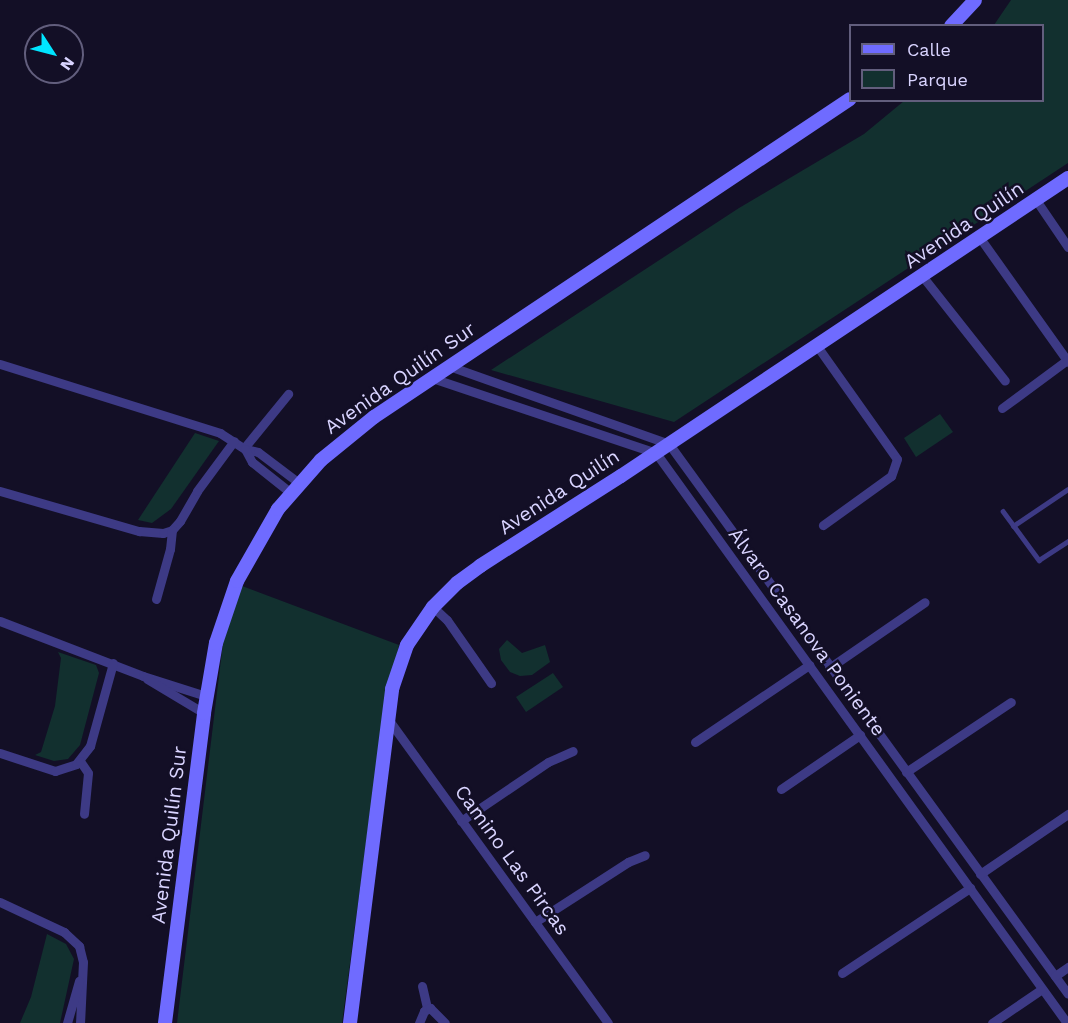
<!DOCTYPE html>
<meta charset="utf-8">
<style>
body{margin:0}
#map{position:relative;width:1068px;height:1023px;overflow:hidden;background:#130f26;font-family:"Work Sans",sans-serif}
div>[style]{position:absolute}
[style*='--x']{left:calc(var(--x)*1px);top:calc(var(--y)*1px);width:calc(var(--w)*1px);rotate:calc(var(--a)*1deg)}
.green>*{inset:0;background:#12302f}
.lane>*{height:4.5px;margin:-2.25px;padding:0 2.25px;transform-origin:2.25px;border-radius:2.25px;background:#3d3a85}
.street>*{height:9px;margin:-4.5px;padding:0 4.5px;transform-origin:4.5px;border-radius:4.5px;background:#3d3a85}
.secondary>*{height:14px;margin:-7px;padding:0 7px;transform-origin:7px;border-radius:7px;background:#6f6bff}
span{translate:-50% -50%;white-space:nowrap;text-align:center;line-height:1.15;-webkit-text-stroke:5px #130f26;paint-order:stroke}
.street-label{font-size:20px;color:#d9d4ff}
.legend{position:absolute;left:849px;top:24px;width:195px;height:78px;box-sizing:border-box;background:#130f26;border:2px solid #625e7d;margin:0;padding:8px 10px;list-style:none;font-size:18px;color:#d9d4ff}
.legend li{display:flex;align-items:center;gap:12px;height:30px}
.legend b{width:30px;border:2px solid #625e7d}
.north{position:absolute;left:24px;top:24px;width:60px;height:60px;box-sizing:border-box;background:#130f26;border:2px solid #625e7d;border-radius:50%;rotate:126deg;font-size:16px;font-weight:700;line-height:24px;text-align:center;color:#d9d4ff}
.north::after{content:'';display:block;margin:auto;width:21px;height:27px;background:#00e5ff;clip-path:polygon(50% 0,100% 100%,50% 72%,0 100%)}
</style>
<div id="map">
<div class="green">
<div style="clip-path:polygon(1011px 0,1068px 0,1068px 163px,674px 422px,491px 370px,739px 208px,864px 134px,904px 101px,1042px 100px,1042px 26px,994px 25px)"></div>
<div style="clip-path:polygon(940px 414px,953px 432px,916px 457px,904px 438px)"></div>
<div style="clip-path:polygon(195px 433px,219px 441px,171px 509px,152px 523px,138px 520px)"></div>
<div style="clip-path:polygon(234px 583px,399px 645px,384px 709px,342px 1023px,177px 1023px,226px 618px)"></div>
<div style="clip-path:polygon(507px 640px,522px 653px,545px 645px,550px 662px,532px 675px,520px 676px,510px 672px,501px 660px,499px 649px)"></div>
<div style="clip-path:polygon(58px 652px,96px 665px,99px 673px,80px 745px,68px 759px,54px 761px,35px 755px,41px 752px,55px 706px,61px 658px)"></div>
<div style="clip-path:polygon(553px 673px,563px 687px,526px 712px,516px 697px)"></div>
<div style="clip-path:polygon(47px 934px,66px 944px,74px 959px,60px 1023px,20px 1023px,31px 997px)"></div>
</div>
<div class="lane">
<div style="--x:1003;--y:511;--w:61;--a:53.7"></div>
<div style="--x:1039;--y:560;--w:35;--a:-33"></div>
<div style="--x:1013;--y:526;--w:66;--a:-33.9"></div>
</div>
<div class="street">
<div style="--x:1036;--y:200;--w:57;--a:55.8"></div>
<div style="--x:980;--y:238;--w:152;--a:54.6"></div>
<div style="--x:923;--y:277;--w:132;--a:51.7"></div>
<div style="--x:817;--y:346;--w:138;--a:54.7"></div>
<div style="--x:897;--y:459;--w:18;--a:109"></div>
<div style="--x:891;--y:476;--w:84;--a:144.2"></div>
<div style="--x:0;--y:364;--w:231;--a:17.4"></div>
<div style="--x:220;--y:433;--w:30;--a:33"></div>
<div style="--x:245;--y:449;--w:13;--a:13"></div>
<div style="--x:258;--y:452;--w:51;--a:37.1"></div>
<div style="--x:449;--y:366;--w:233;--a:19.5"></div>
<div style="--x:669;--y:444;--w:679;--a:54.04"></div>
<div style="--x:432;--y:378;--w:236;--a:18.5"></div>
<div style="--x:656;--y:453;--w:703;--a:54.21"></div>
<div style="--x:1002;--y:408;--w:81;--a:-36.4"></div>
<div style="--x:244;--y:448;--w:70;--a:-50.8"></div>
<div style="--x:245;--y:449;--w:15;--a:62"></div>
<div style="--x:252;--y:462;--w:50;--a:38.5"></div>
<div style="--x:0;--y:491;--w:145;--a:16.1"></div>
<div style="--x:139;--y:531;--w:24;--a:5"></div>
<div style="--x:163;--y:533;--w:9;--a:-18"></div>
<div style="--x:172;--y:530;--w:12;--a:-48"></div>
<div style="--x:180;--y:521;--w:34;--a:-60"></div>
<div style="--x:197;--y:491;--w:62;--a:-53.5"></div>
<div style="--x:156;--y:599;--w:52;--a:-74.4"></div>
<div style="--x:170;--y:549;--w:19;--a:-84"></div>
<div style="--x:433;--y:607;--w:19;--a:43"></div>
<div style="--x:447;--y:620;--w:77;--a:55.1"></div>
<div style="--x:0;--y:621;--w:153;--a:21"></div>
<div style="--x:143;--y:676;--w:66;--a:17.6"></div>
<div style="--x:829;--y:668;--w:116;--a:-34.5"></div>
<div style="--x:147;--y:679;--w:66;--a:30.8"></div>
<div style="--x:388;--y:719;--w:375;--a:54.1"></div>
<div style="--x:695;--y:742;--w:138;--a:-34"></div>
<div style="--x:0;--y:753;--w:58;--a:18.1"></div>
<div style="--x:55;--y:771;--w:22;--a:-18"></div>
<div style="--x:76;--y:764;--w:23;--a:-52"></div>
<div style="--x:90;--y:746;--w:86;--a:-74.5"></div>
<div style="--x:80;--y:761;--w:14;--a:56"></div>
<div style="--x:88;--y:773;--w:41;--a:95.6"></div>
<div style="--x:906;--y:772;--w:126;--a:-33.7"></div>
<div style="--x:781;--y:789;--w:96;--a:-34.4"></div>
<div style="--x:461;--y:821;--w:105;--a:-34.1"></div>
<div style="--x:548;--y:762;--w:27;--a:-24"></div>
<div style="--x:980;--y:874;--w:107;--a:-34.3"></div>
<div style="--x:0;--y:902;--w:71;--a:25.1"></div>
<div style="--x:64;--y:932;--w:21;--a:43"></div>
<div style="--x:79;--y:946;--w:16;--a:76"></div>
<div style="--x:83;--y:962;--w:61;--a:92.8"></div>
<div style="--x:535;--y:922;--w:111;--a:-32.8"></div>
<div style="--x:628;--y:862;--w:18;--a:-22"></div>
<div style="--x:842;--y:973;--w:154;--a:-33.6"></div>
<div style="--x:1055;--y:976;--w:16;--a:-35"></div>
<div style="--x:422;--y:986;--w:23;--a:77"></div>
<div style="--x:67;--y:1023;--w:44;--a:-74.1"></div>
<div style="--x:419;--y:1023;--w:13;--a:-67"></div>
<div style="--x:424;--y:1011;--w:7;--a:-27"></div>
<div style="--x:430;--y:1008;--w:21;--a:45"></div>
<div style="--x:992;--y:1023;--w:60;--a:-34.2"></div>
</div>
<div class="secondary">
<div style="--x:951;--y:26;--w:35;--a:-47"></div>
<div style="--x:165;--y:1023;--w:312;--a:-82.8"></div>
<div style="--x:204;--y:713;--w:71;--a:-80.3"></div>
<div style="--x:216;--y:643;--w:65;--a:-71.3"></div>
<div style="--x:237;--y:581;--w:83;--a:-60.3"></div>
<div style="--x:278;--y:509;--w:65;--a:-48.7"></div>
<div style="--x:321;--y:460;--w:68;--a:-39.1"></div>
<div style="--x:374;--y:417;--w:572;--a:-33.75"></div>
<div style="--x:350;--y:1023;--w:337;--a:-82.8"></div>
<div style="--x:392;--y:689;--w:46;--a:-71.2"></div>
<div style="--x:407;--y:645;--w:46;--a:-55.6"></div>
<div style="--x:433;--y:607;--w:34;--a:-45"></div>
<div style="--x:457;--y:583;--w:29;--a:-36"></div>
<div style="--x:480;--y:566;--w:167;--a:-32.6"></div>
<div style="--x:621;--y:476;--w:537;--a:-33.69"></div>
</div>
<div class="street-label">
<span style="left:964px;top:225px;rotate:-34deg">Avenida Quilín</span>
<span style="left:400px;top:378px;rotate:-35deg">Avenida Quilín Sur</span>
<span style="left:559px;top:492px;rotate:-33deg">Avenida Quilín</span>
<span style="left:807px;top:632px;rotate:54deg">Álvaro Casanova Poniente</span>
<span style="left:169px;top:835px;rotate:-83deg">Avenida Quilín Sur</span>
<span style="left:512px;top:860px;rotate:54deg">Camino Las Pircas</span>
</div>
<ul class="legend">
<li><b style="height:8px;background:#6f6bff"></b>Calle</li>
<li><b style="height:16px;background:#12302f"></b>Parque</li>
</ul>
<div class="north">N</div>
</div>
